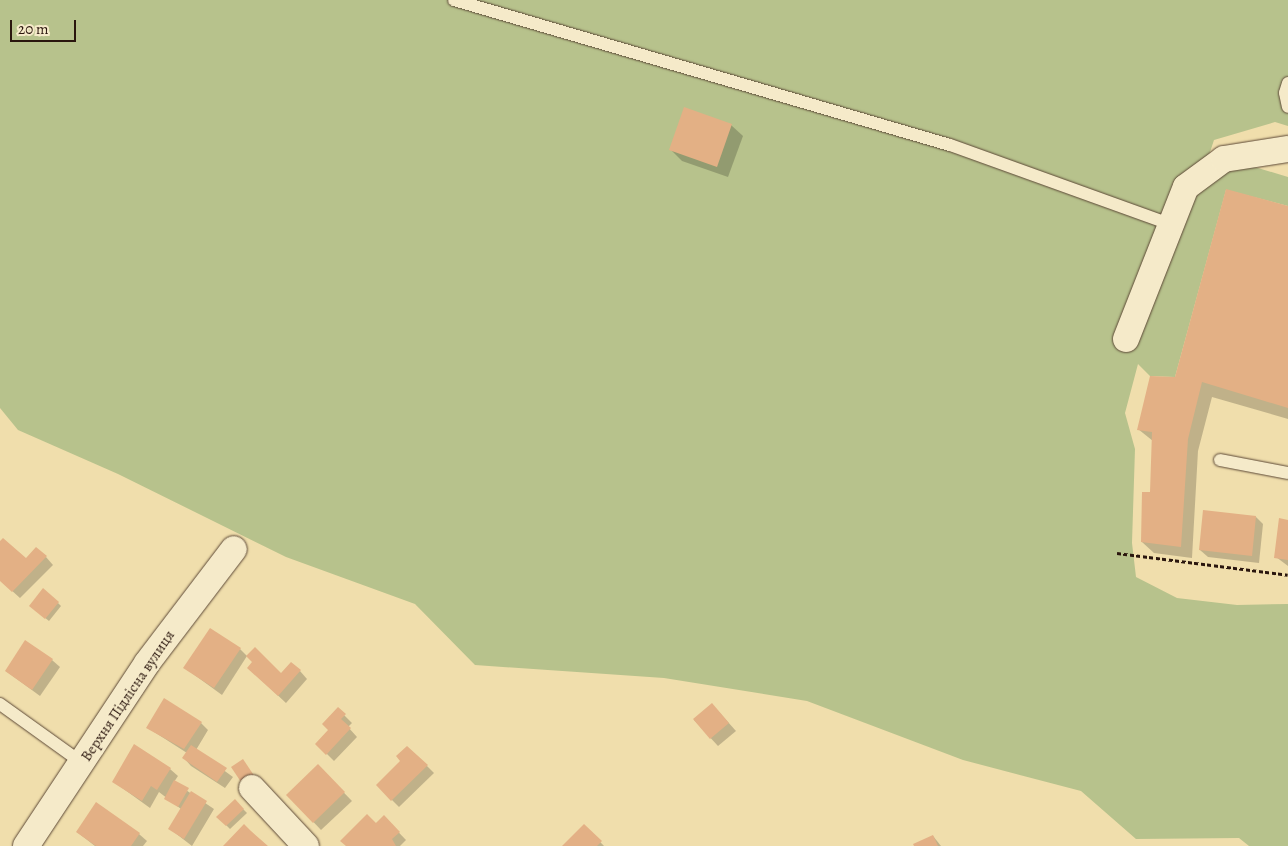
<!DOCTYPE html>
<meta charset="utf-8">
<style>
body{margin:0}
#map{position:relative;width:1288px;height:846px;overflow:hidden;background:#f0deac;font-family:Alegreya,serif}
div>[style]{position:absolute}
[style*='--x']{left:calc(var(--x)*1px);top:calc(var(--y)*1px);width:calc(var(--w)*1px);rotate:calc(var(--a)*1deg)}
.green>*{inset:0;background:#b7c28c}
.shadow>*{inset:0;background:#0003}
.building>*{inset:0;background:#e3b085}
.path>*{height:3px;margin-top:-1.5px;transform-origin:0;background:repeating-linear-gradient(90deg,#2a160e 0 4px,transparent 0 6.5px)}
.roads{filter:drop-shadow(0 0 1px #5c4836) drop-shadow(0 0 1px #5c4836)}
.service>*{height:12px;margin:-6px;padding:0 6px;transform-origin:6px;border-radius:6px;background:#f5eac9}
.minor>*{height:26px;margin:-13px;padding:0 13px;transform-origin:13px;border-radius:13px;background:#f5eac9}
span{translate:-50% -50%;white-space:nowrap;text-align:center;line-height:1.15;-webkit-text-stroke:4.5px #f5eac9;paint-order:stroke}
.street-label{font-size:15px;color:#2a160e}
.scale{position:absolute;left:10px;top:20px;width:66px;height:22px;box-sizing:border-box;border:2px solid #2a160e;border-top:0;padding-left:6px;font-size:15px;line-height:18px;white-space:nowrap;color:#2a160e;-webkit-text-stroke:4px #f5eac9;paint-order:stroke}
</style>
<div id="map">
<div class="green">
<div style="clip-path:polygon(0 0,1288px 0,1288px 126px,1275px 122px,1214px 140px,1197px 191px,1238px 162px,1288px 177px,1288px 206px,1226px 190px,1175px 377px,1150px 376px,1138px 364px,1125px 413px,1135px 449px,1132px 543px,1136px 577px,1177px 598px,1237px 605px,1288px 604px,1288px 846px,1249px 846px,1239px 838px,1136px 839px,1081px 791px,963px 760px,807px 701px,664px 678px,475px 665px,415px 604px,286px 557px,118px 474px,18px 430px,0 408px)"></div>
</div>
<div class="shadow">
<div style="clip-path:polygon(731px 125px,743px 136px,728px 177px,682px 161px,670px 149px)"></div>
<div style="clip-path:polygon(1288px 207px,1288px 419px,1212px 397px,1198px 451px,1192px 558px,1154px 553px,1142px 542px,1151px 494px,1153px 441px,1138px 429px,1181px 381px)"></div>
<div style="clip-path:polygon(1256px 517px,1263px 524px,1259px 563px,1208px 557px,1200px 550px)"></div>
<div style="clip-path:polygon(1288px 521px,1288px 566px,1276px 557px)"></div>
<div style="clip-path:polygon(0 543px,26px 560px,46px 557px,53px 565px,20px 598px,0 580px)"></div>
<div style="clip-path:polygon(58px 603px,61px 606px,49px 621px,34px 609px)"></div>
<div style="clip-path:polygon(240px 649px,247px 656px,222px 695px,185px 668px)"></div>
<div style="clip-path:polygon(52px 660px,60px 667px,40px 696px,6px 671px)"></div>
<div style="clip-path:polygon(254px 662px,281px 674px,300px 671px,307px 679px,286px 703px,256px 675px)"></div>
<div style="clip-path:polygon(338px 709px,352px 723px,348px 727px,357px 737px,334px 761px,317px 744px,330px 730px)"></div>
<div style="clip-path:polygon(719px 712px,736px 731px,718px 746px,694px 720px)"></div>
<div style="clip-path:polygon(201px 723px,208px 730px,196px 750px,233px 777px,225px 788px,191px 766px,184px 758px,187px 753px,148px 728px)"></div>
<div style="clip-path:polygon(402px 761px,427px 766px,434px 773px,399px 807px,377px 785px)"></div>
<div style="clip-path:polygon(318px 766px,352px 801px,321px 830px,288px 795px)"></div>
<div style="clip-path:polygon(170px 769px,178px 776px,174px 782px,214px 809px,192px 846px,170px 829px,181px 809px,159px 792px,150px 808px,114px 782px)"></div>
<div style="clip-path:polygon(235px 801px,247px 813px,230px 829px,218px 817px)"></div>
<div style="clip-path:polygon(384px 817px,406px 840px,400px 846px,347px 846px)"></div>
<div style="clip-path:polygon(584px 825px,604px 846px,563px 846px)"></div>
<div style="clip-path:polygon(77px 832px,139px 834px,147px 841px,143px 846px,95px 846px)"></div>
<div style="clip-path:polygon(933px 836px,941px 846px,915px 846px)"></div>
</div>
<div class="building">
<div style="clip-path:polygon(684px 107px,732px 124px,717px 167px,669px 150px)"></div>
<div style="clip-path:polygon(1226px 189px,1288px 206px,1288px 408px,1202px 382px,1188px 439px,1181px 547px,1141px 542px,1142px 492px,1150px 492px,1152px 432px,1137px 430px,1150px 376px,1175px 377px)"></div>
<div style="clip-path:polygon(1203px 510px,1256px 516px,1252px 556px,1199px 550px)"></div>
<div style="clip-path:polygon(1279px 518px,1288px 520px,1288px 560px,1274px 558px)"></div>
<div style="clip-path:polygon(3px 538px,26px 558px,36px 547px,47px 556px,12px 592px,0 581px,0 541px)"></div>
<div style="clip-path:polygon(43px 588px,59px 602px,45px 619px,29px 606px)"></div>
<div style="clip-path:polygon(210px 628px,241px 648px,214px 688px,183px 668px)"></div>
<div style="clip-path:polygon(25px 640px,53px 659px,32px 690px,5px 671px)"></div>
<div style="clip-path:polygon(255px 647px,281px 673px,291px 662px,301px 670px,278px 696px,247px 668px,252px 662px,246px 656px)"></div>
<div style="clip-path:polygon(164px 698px,202px 722px,184px 749px,146px 728px)"></div>
<div style="clip-path:polygon(712px 703px,729px 723px,710px 739px,693px 719px)"></div>
<div style="clip-path:polygon(338px 707px,346px 714px,341px 719px,351px 728px,326px 755px,315px 744px,328px 730px,322px 724px)"></div>
<div style="clip-path:polygon(134px 744px,171px 768px,157px 790px,151px 786px,142px 801px,112px 782px)"></div>
<div style="clip-path:polygon(191px 745px,227px 768px,217px 782px,182px 758px)"></div>
<div style="clip-path:polygon(407px 746px,428px 765px,391px 801px,376px 785px,400px 761px,396px 756px)"></div>
<div style="clip-path:polygon(243px 759px,255px 777px,243px 785px,231px 767px)"></div>
<div style="clip-path:polygon(318px 764px,345px 792px,313px 823px,286px 795px)"></div>
<div style="clip-path:polygon(174px 780px,189px 788px,178px 807px,164px 799px)"></div>
<div style="clip-path:polygon(191px 791px,207px 801px,184px 839px,168px 829px)"></div>
<div style="clip-path:polygon(235px 799px,244px 809px,226px 826px,216px 817px)"></div>
<div style="clip-path:polygon(96px 802px,140px 833px,131px 846px,96px 846px,76px 832px)"></div>
<div style="clip-path:polygon(367px 814px,376px 823px,384px 815px,400px 832px,392px 839px,396px 846px,346px 846px,340px 841px)"></div>
<div style="clip-path:polygon(244px 824px,251px 831px,268px 846px,223px 846px)"></div>
<div style="clip-path:polygon(584px 824px,602px 841px,597px 846px,562px 846px)"></div>
<div style="clip-path:polygon(933px 835px,938px 846px,914px 846px,913px 844px)"></div>
</div>
<div class="path">
<div style="--x:1117;--y:553;--w:172;--a:7.3"></div>
</div>
<div class="roads">
<div class="service">
<div style="--x:454;--y:0;--w:517;--a:16.3"></div>
<div style="--x:950;--y:145;--w:233;--a:19.8"></div>
<div style="--x:1288;--y:83;--w:10;--a:107"></div>
<div style="--x:1285;--y:93;--w:14;--a:78"></div>
<div style="--x:1220;--y:460;--w:69;--a:10.8"></div>
<div style="--x:0;--y:704;--w:101;--a:35.7"></div>
</div>
<div class="minor">
<div style="--x:1126;--y:339;--w:163;--a:-68.5"></div>
<div style="--x:1186;--y:187;--w:47;--a:-36.4"></div>
<div style="--x:1224;--y:159;--w:65;--a:-8.9"></div>
<div style="--x:252;--y:788;--w:79;--a:47"></div>
<div style="--x:26;--y:846;--w:219;--a:-56.5"></div>
<div style="--x:147;--y:663;--w:143;--a:-52.7"></div>
</div>
</div>
<div class="street-label">
<span style="left:128px;top:696px;rotate:-56deg">Верхня Підлісна вулиця</span>
</div>
<div class="scale">20 m</div>
</div>
